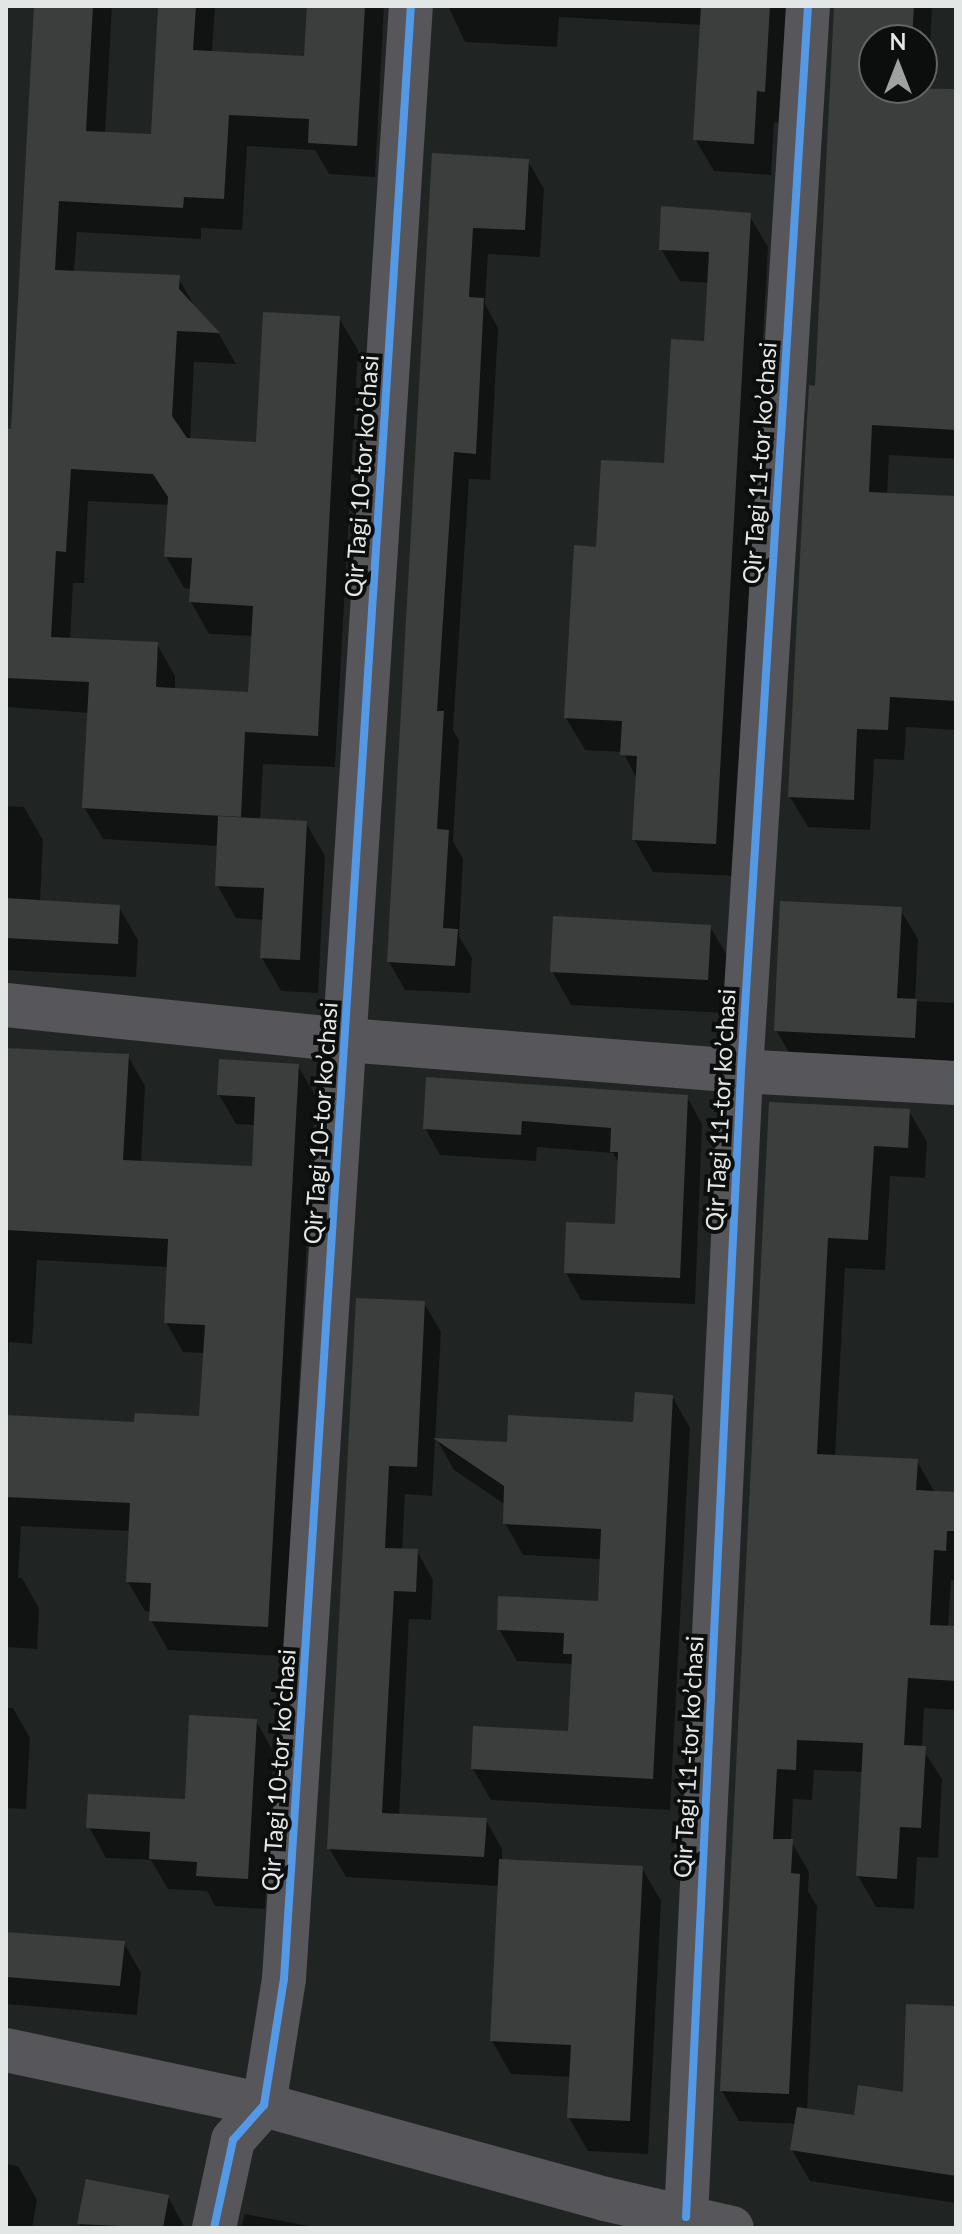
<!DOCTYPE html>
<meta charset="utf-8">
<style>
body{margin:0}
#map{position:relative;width:962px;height:2234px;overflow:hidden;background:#202523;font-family:Lato,sans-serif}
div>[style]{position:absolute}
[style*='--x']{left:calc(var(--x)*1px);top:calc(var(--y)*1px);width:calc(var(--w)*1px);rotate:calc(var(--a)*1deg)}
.shadow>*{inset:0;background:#0007}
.building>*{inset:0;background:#3b3e3d}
.minor>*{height:44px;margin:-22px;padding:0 22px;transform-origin:22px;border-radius:22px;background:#57565b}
.cycleway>*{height:8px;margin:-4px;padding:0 4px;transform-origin:4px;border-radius:4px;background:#5399e6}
span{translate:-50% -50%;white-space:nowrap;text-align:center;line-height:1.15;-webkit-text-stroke:8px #0b0e0d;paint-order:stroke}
.street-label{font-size:24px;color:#e2e7e5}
.frame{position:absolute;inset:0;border:8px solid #e2e7e5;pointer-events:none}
.north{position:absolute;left:858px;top:24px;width:80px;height:80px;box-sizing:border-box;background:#0b0e0d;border:2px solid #616563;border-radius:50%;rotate:0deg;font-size:22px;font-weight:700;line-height:32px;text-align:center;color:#e2e7e5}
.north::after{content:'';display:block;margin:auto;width:28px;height:36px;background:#9ea3a1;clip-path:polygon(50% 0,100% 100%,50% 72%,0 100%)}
</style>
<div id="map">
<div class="shadow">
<div style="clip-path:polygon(evenodd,36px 6px,112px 6px,105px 134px,153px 136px,160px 6px,215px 6px,212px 53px,306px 59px,309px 6px,384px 6px,375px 177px,329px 174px,315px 150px,247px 146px,242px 230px,201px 228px,201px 239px,77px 232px,74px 272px,178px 277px,197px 311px,219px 334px,236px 364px,194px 362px,190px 440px,258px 444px,339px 318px,358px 350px,335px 767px,263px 764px,260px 820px,306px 823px,325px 856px,318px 993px,281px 991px,262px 958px,264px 920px,236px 918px,217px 885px,219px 846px,103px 839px,84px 807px,90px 713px,6px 707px,6px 430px,13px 431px,36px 6px,88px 501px,169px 505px,166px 556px,184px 588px,192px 589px,191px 602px,209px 634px,253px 636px,250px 694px,175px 690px,175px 676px,157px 644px,70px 640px,73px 583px,84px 583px,88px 501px)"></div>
<div style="clip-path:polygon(448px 6px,789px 6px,782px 123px,774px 122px,771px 175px,714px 171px,695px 139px,702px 25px,559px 17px,557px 47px,465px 42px)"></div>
<div style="clip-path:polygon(evenodd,836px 6px,932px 6px,928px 89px,956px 91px,956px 459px,889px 455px,887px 495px,956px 498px,956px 738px,955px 730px,906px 727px,904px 760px,874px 759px,870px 830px,808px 827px,790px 797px,817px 388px,836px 6px,874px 40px,922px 40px,922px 88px,874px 88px,874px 40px)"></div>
<div style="clip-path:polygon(434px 155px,528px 161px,544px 189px,540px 257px,488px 254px,485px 304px,498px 328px,490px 480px,469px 479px,453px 730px,459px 740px,453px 841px,463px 859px,459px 936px,472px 958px,470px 993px,405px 990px,389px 962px)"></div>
<div style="clip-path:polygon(749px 215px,768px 247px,733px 876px,653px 872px,634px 839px,638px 781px,623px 752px,585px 750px,566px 718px,597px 549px,666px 466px,706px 343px,710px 283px,680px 281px,661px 249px)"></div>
<div style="clip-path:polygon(6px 806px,24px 807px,43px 840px,40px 902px,119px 907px,138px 940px,136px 977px,6px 970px)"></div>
<div style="clip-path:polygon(900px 909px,918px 939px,915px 1001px,956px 1003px,956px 1069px,794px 1061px,776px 1030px)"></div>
<div style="clip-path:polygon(710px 927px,730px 960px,726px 1013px,571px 1005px,552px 971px)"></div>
<div style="clip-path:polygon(6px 1050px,128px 1056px,145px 1086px,141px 1163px,254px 1168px,256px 1125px,236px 1124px,219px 1095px,298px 1066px,315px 1095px,284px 1656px,168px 1650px,151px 1620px,152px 1612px,145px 1611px,128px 1582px,131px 1531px,21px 1526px,18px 1578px,22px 1578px,39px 1608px,37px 1649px,6px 1647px,6px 1417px,136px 1424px,201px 1419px,205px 1353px,183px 1352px,166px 1322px,168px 1267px,37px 1260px,32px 1344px,9px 1342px,6px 1397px)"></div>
<div style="clip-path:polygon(687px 1097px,702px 1124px,695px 1304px,581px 1300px,566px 1273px,617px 1226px,620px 1165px,613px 1153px,537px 1147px,536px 1161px,440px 1155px,425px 1128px)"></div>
<div style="clip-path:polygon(770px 1104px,909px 1111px,927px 1142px,925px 1178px,890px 1176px,885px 1270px,845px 1268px,835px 1457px,917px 1461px,934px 1491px,956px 1494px,956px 1580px,951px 1580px,948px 1627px,956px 1628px,956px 1710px,924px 1708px,922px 1748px,942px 1779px,938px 1858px,917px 1857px,914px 1909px,876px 1907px,858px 1876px,863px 1772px,814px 1770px,812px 1800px,793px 1799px,791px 1841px,809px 1872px,808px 1891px,817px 1906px,807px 2110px,855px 2118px,905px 2095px,956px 2008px,956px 2203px,810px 2181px,792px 2150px,797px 2124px,739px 2121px,722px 2091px)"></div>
<div style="clip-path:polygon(358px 1300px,424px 1303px,441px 1332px,432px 1496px,405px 1494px,402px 1551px,417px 1551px,433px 1580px,431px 1620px,409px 1619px,399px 1816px,486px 1820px,502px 1849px,502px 1861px,642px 1868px,661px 1901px,648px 2154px,588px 2151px,569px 2118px,571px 2077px,511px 2074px,492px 2041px,500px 1886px,346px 1877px,329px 1848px)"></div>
<div style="clip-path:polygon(672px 1396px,690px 1428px,670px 1810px,491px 1800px,473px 1769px,569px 1733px,573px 1668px,571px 1664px,517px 1661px,499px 1629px,599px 1603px,601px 1559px,523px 1555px,505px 1523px,506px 1505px,454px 1470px,437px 1440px,508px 1444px,635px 1424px)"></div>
<div style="clip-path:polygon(6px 1708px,13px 1708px,30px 1738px,26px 1809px,6px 1808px)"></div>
<div style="clip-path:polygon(256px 1721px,273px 1751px,265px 1909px,215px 1906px,207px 1891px,168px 1889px,151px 1860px,106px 1858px,89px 1827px,186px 1801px)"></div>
<div style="clip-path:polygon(6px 1934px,124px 1943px,141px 1973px,137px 2015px,6px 2004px)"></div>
<div style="clip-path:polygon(6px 2164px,18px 2166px,37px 2200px,32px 2228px,6px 2228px)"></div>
<div style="clip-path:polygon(88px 2182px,168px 2197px,185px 2228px,79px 2228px)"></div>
<div style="clip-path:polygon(245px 2214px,310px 2226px,311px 2228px,241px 2228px)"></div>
</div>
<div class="building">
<div style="clip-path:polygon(evenodd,34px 6px,93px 6px,86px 131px,151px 134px,158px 6px,196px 6px,193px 50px,304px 56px,307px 6px,365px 6px,357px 146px,308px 143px,309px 119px,229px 115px,224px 199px,184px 197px,183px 208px,59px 201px,55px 270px,180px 275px,179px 289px,220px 333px,177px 331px,172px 416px,187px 438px,256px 442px,263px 312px,340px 316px,318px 736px,245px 732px,241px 817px,82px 808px,89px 682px,6px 678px,6px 428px,11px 429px,34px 6px,71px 469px,153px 474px,168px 497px,164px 557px,192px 558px,189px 602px,253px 606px,248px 692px,156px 687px,158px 642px,51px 637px,56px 551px,66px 552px,71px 469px)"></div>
<div style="clip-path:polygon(701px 6px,770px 6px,765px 92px,757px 91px,754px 144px,693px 140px)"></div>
<div style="clip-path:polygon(834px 6px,914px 6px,912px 40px,874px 40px,874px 88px,956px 89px,956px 430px,872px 425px,869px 492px,956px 496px,956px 701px,890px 697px,888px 730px,857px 729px,854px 800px,788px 797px,806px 438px,809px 385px,815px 386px)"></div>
<div style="clip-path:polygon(432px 153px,529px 159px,525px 230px,473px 228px,469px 297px,484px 298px,476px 454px,454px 452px,437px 711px,444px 711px,437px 829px,449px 830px,443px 928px,458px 929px,455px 966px,387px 962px)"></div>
<div style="clip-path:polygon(661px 206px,751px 213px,716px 844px,632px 840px,637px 756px,620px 755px,622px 721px,564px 718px,574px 545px,596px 547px,601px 460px,664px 463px,671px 339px,704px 341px,709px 252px,659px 250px)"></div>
<div style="clip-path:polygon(218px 816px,307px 821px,300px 960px,260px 958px,264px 888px,215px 886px)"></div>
<div style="clip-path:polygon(6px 898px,120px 905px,118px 944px,6px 938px)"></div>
<div style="clip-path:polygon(780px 901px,902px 907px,897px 998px,917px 999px,915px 1038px,774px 1031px)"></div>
<div style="clip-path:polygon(553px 916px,711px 925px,708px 980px,550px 972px)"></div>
<div style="clip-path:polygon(6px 1048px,129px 1054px,123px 1160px,252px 1166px,255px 1097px,217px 1095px,219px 1059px,299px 1064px,268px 1627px,149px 1621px,151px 1583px,126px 1582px,130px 1503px,6px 1497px,6px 1415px,134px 1422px,135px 1413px,199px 1416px,205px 1325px,164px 1323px,168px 1239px,6px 1230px)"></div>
<div style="clip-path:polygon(426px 1077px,688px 1095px,680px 1278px,564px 1273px,566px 1222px,615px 1224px,618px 1152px,610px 1152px,611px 1128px,522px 1121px,521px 1135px,423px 1129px)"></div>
<div style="clip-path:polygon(769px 1102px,910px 1109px,908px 1148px,874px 1146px,868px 1240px,828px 1238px,817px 1454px,918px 1459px,916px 1490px,956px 1492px,956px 1531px,947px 1531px,946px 1551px,934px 1550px,930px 1625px,956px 1626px,956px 1681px,908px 1678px,904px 1745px,926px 1746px,921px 1828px,900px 1827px,897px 1879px,856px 1876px,863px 1743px,797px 1740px,796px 1770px,777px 1769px,773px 1839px,793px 1839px,791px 1873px,800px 1874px,789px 2094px,720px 2091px)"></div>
<div style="clip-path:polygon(356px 1298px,425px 1301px,417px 1467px,389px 1466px,385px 1548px,418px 1549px,416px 1592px,394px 1591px,382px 1813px,487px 1818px,484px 1857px,327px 1849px)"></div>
<div style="clip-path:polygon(635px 1392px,673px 1395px,653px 1779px,471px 1769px,473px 1726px,568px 1731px,572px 1654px,563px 1654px,564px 1633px,497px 1630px,498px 1596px,598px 1601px,601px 1529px,503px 1524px,504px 1486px,433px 1438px,507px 1442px,508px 1415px,633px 1422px)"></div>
<div style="clip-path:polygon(189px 1715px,257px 1719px,248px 1879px,196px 1876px,197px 1862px,149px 1859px,150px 1832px,86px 1828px,88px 1794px,185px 1799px)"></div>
<div style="clip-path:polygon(499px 1859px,643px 1866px,630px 2121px,567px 2118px,571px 2045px,490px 2041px)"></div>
<div style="clip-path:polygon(6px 1932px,125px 1941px,120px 1986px,6px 1977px)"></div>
<div style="clip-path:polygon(906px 2004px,956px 2006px,956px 2176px,790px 2150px,797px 2107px,854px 2115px,858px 2085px,903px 2092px)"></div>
<div style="clip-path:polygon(86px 2179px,169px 2195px,163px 2228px,77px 2224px)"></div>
</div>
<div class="minor">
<div style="--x:6;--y:1005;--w:342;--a:5.9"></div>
<div style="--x:346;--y:1040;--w:396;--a:4.5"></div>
<div style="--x:741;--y:1071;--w:215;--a:3.2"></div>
<div style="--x:6;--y:2050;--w:264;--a:12"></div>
<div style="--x:264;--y:2105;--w:354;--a:15.4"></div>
<div style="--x:605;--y:2199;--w:130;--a:12.9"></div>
<div style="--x:686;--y:2217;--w:1147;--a:-87.25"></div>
<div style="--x:741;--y:1071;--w:1067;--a:-86.4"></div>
<div style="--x:214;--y:2228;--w:90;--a:-77.8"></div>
<div style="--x:233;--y:2140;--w:47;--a:-48.5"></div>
<div style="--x:264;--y:2105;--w:128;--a:-81"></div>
<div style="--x:284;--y:1979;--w:1977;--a:-86.32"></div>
</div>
<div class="cycleway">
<div style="--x:686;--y:2217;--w:1147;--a:-87.25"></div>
<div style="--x:741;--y:1071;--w:1067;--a:-86.4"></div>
<div style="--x:214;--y:2228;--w:90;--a:-77.8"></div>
<div style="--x:233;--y:2140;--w:47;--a:-48.5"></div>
<div style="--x:264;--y:2105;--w:128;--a:-81"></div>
<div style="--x:284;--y:1979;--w:1977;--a:-86.32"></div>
</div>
<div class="street-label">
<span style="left:759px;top:463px;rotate:-86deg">Qir Tagi 11-tor koʼchasi</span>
<span style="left:361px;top:476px;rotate:-86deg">Qir Tagi 10-tor koʼchasi</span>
<span style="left:720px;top:1110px;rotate:-87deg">Qir Tagi 11-tor koʼchasi</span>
<span style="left:320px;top:1123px;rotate:-86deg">Qir Tagi 10-tor koʼchasi</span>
<span style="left:688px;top:1757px;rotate:-87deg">Qir Tagi 11-tor koʼchasi</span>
<span style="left:278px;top:1770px;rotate:-86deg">Qir Tagi 10-tor koʼchasi</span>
</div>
<div class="frame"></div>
<div class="north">N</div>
</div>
